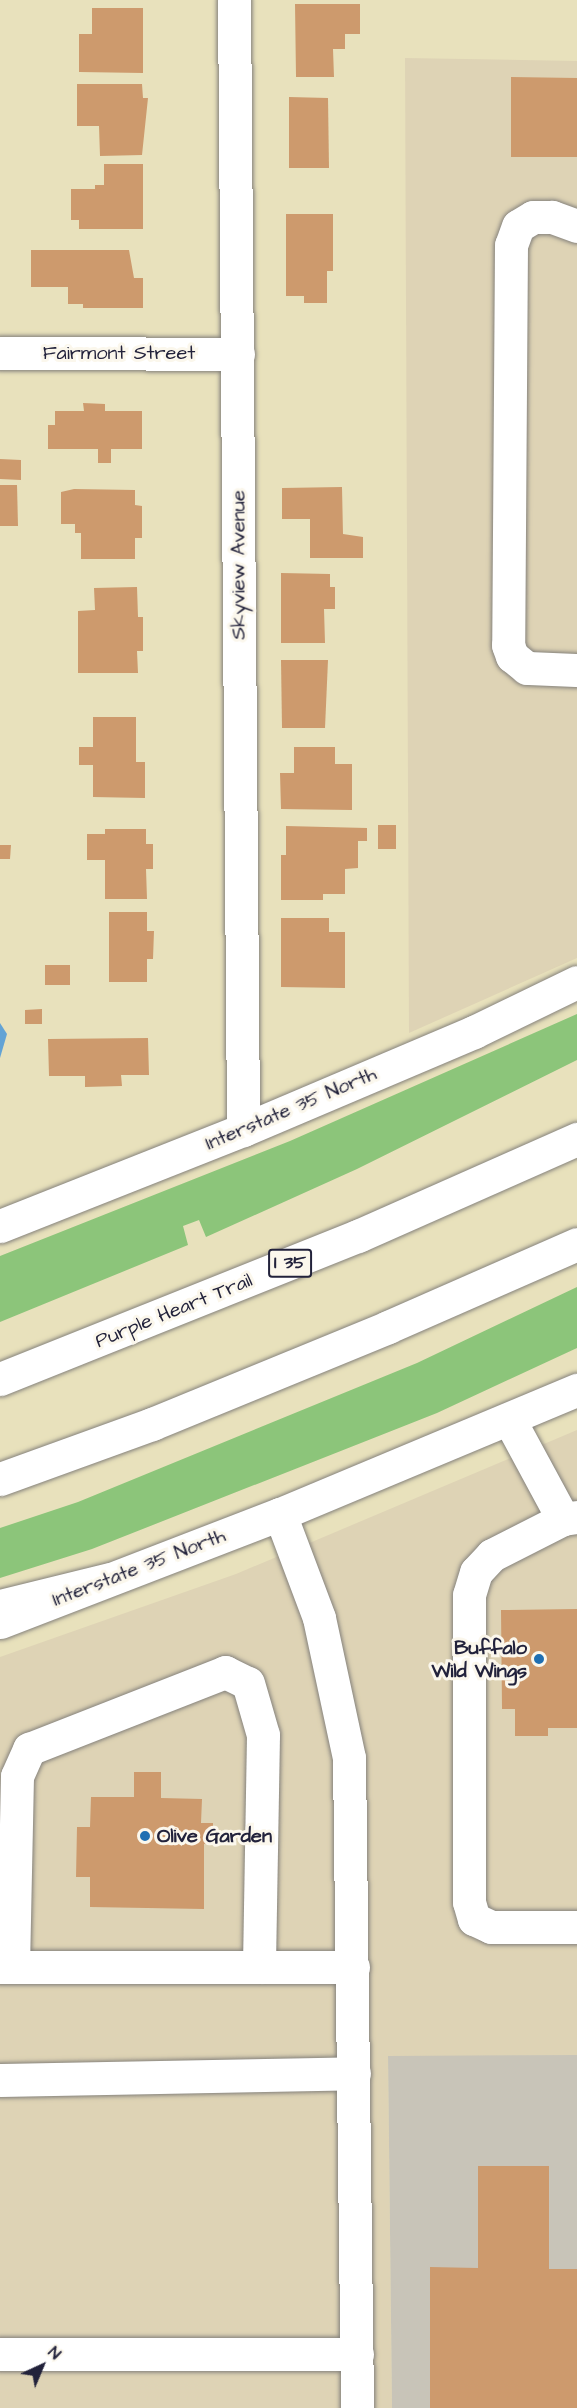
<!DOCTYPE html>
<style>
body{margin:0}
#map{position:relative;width:577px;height:2408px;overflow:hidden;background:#e8e1bc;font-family:"Architects Daughter",sans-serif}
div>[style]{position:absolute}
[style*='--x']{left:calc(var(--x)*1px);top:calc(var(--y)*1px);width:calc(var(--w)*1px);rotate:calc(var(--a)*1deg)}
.built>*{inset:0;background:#ded3b5}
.industrial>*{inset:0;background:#c8c4b8}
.green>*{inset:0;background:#8cc57a}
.water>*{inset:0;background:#63a3d5}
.building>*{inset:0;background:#cd9a6d}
.roads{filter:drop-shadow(0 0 2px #85827c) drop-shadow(0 0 2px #85827c)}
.minor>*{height:33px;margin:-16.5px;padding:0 16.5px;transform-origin:16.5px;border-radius:16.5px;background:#fff}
.major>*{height:33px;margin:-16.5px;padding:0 16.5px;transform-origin:16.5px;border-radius:16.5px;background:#fff}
.highway>*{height:33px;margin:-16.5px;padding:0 16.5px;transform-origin:16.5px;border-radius:16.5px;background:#fff}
.dots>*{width:16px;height:16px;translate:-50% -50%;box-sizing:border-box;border:3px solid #fbf7ec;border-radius:50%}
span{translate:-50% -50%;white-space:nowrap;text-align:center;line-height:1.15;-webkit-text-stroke:6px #fbf7ec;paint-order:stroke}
.shield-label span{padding:2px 4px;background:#fbf7ec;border:2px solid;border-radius:4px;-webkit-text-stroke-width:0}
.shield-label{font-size:18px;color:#22223b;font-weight:700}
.street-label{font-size:20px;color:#22223b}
.poi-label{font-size:20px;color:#22223b;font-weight:700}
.right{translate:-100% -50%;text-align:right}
.left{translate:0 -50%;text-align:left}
.north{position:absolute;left:12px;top:2336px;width:60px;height:60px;-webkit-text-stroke:4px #fbf7ec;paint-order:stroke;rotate:44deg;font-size:16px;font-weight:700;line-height:24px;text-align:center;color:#22223b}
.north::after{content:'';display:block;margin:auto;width:21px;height:27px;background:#22223b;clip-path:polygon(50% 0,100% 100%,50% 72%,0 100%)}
</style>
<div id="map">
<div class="built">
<div style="clip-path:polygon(405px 58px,577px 61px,577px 958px,409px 1033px)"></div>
<div style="clip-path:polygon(577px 1430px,577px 2055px,388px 2057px,392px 2408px,0 2408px,0 1657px,236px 1574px)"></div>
</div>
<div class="industrial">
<div style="clip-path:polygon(577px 2055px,577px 2408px,392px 2408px,388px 2056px)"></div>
</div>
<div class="green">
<div style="clip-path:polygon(577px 1014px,577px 1060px,357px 1169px,206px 1237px,199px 1220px,183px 1226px,188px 1245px,0 1322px,0 1256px,290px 1141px)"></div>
<div style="clip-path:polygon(577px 1287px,577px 1348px,437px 1413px,92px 1549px,0 1578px,0 1528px,78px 1502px,417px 1363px)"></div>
</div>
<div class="water">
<div style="clip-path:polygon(0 1023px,7px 1034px,0 1058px)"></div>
</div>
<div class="building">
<div style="clip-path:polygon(295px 4px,360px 4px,360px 34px,345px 34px,345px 49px,333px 49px,334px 77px,296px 77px)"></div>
<div style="clip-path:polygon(92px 8px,143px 8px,143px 73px,79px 72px,79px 34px,92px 34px)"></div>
<div style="clip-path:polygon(511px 77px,577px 78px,577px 157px,511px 157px)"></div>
<div style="clip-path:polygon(77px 84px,142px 84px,143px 98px,148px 98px,142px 155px,100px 156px,99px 126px,77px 126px)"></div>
<div style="clip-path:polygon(289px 97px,328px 98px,329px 168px,289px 168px)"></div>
<div style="clip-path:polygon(104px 164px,143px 164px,143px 229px,79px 229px,79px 220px,71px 220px,71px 189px,95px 189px,95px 185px,104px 185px)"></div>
<div style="clip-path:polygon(286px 214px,333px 214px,333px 271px,327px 271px,327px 303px,304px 303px,304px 296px,286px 296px)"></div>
<div style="clip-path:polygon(31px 250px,129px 250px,134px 278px,143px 278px,143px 308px,83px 308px,83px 304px,68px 304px,68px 287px,31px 287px)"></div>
<div style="clip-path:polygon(83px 403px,105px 404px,105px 411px,142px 411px,142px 449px,111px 449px,111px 463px,98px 463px,98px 449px,48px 449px,48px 425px,55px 425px,55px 411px,84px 411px)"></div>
<div style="clip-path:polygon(0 459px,21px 460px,21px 480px,0 479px)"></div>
<div style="clip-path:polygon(0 485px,17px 485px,18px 526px,0 526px)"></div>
<div style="clip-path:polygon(342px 487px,343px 534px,363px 537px,363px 558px,310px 558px,310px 519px,282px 519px,282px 488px)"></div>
<div style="clip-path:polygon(74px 489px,135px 490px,135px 505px,142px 506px,142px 538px,135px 538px,135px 559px,81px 559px,81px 533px,75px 533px,75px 524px,61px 524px,61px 492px)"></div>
<div style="clip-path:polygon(281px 573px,330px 574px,330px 587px,335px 587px,335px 609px,324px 609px,325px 643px,281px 643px)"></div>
<div style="clip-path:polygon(137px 587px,138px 617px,143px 617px,143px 651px,137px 651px,138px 673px,78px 673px,78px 611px,95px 610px,94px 588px)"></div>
<div style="clip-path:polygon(281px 660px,328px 660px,325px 728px,282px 728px)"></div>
<div style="clip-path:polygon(93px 717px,136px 717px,136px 762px,145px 762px,145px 798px,93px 797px,93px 765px,79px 765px,79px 747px,93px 747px)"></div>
<div style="clip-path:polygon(294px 747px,335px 747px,335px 764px,352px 764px,352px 810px,281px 809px,280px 773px,294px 773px)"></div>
<div style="clip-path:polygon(378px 825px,396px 825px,396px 849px,378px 849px)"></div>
<div style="clip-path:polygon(286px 826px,367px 828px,367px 841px,358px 841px,358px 868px,345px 869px,345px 894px,323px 894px,323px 900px,281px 900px,281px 855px,286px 855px)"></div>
<div style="clip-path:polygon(105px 829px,146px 829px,146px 844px,153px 844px,153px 869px,146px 869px,147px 899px,105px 899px,105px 860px,87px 860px,87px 834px,105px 834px)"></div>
<div style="clip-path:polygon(0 845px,11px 845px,10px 859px,0 859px)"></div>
<div style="clip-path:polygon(109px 912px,147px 912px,147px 931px,154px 931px,153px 959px,147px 959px,147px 982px,109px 982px)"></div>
<div style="clip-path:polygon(281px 918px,329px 918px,329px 932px,345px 932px,345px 988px,281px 987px)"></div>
<div style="clip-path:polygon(45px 965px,70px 965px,70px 985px,45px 985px)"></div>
<div style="clip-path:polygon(42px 1009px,42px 1024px,25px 1024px,25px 1010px)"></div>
<div style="clip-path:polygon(148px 1038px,149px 1075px,121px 1075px,122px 1086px,85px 1087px,85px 1076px,49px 1076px,48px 1039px)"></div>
<div style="clip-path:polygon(577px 1609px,577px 1728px,548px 1728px,548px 1736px,515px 1736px,515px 1709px,502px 1709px,501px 1610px)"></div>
<div style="clip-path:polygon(134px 1772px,161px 1772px,161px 1798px,202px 1799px,201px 1823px,213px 1823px,213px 1844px,204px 1844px,204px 1909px,90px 1907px,90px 1877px,76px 1877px,77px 1827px,90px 1827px,91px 1797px,134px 1797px)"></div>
<div style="clip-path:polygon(478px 2166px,549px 2166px,549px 2269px,577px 2269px,577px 2408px,430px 2408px,430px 2267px,478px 2268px)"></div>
</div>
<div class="roads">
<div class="minor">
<div style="--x:234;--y:0;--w:1130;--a:89.54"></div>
<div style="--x:577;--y:226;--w:27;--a:-160"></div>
<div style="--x:552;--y:217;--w:19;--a:180"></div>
<div style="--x:533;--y:217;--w:17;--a:149"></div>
<div style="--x:518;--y:226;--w:20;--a:110"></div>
<div style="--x:511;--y:245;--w:400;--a:90.4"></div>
<div style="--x:508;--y:645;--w:12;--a:70"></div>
<div style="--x:512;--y:656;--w:19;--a:39"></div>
<div style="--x:527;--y:668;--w:50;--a:2.3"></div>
<div style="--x:0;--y:353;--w:238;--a:0.2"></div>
<div style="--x:509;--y:1419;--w:114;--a:61.6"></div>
<div style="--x:280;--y:1514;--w:111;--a:69.4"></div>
<div style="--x:319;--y:1618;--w:143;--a:77.9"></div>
<div style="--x:349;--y:1758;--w:650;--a:89.29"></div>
<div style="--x:577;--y:1517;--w:14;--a:172"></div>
<div style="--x:563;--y:1519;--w:80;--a:153.1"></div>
<div style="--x:492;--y:1555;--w:23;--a:133"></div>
<div style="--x:476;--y:1572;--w:24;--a:107"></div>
<div style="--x:469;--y:1595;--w:307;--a:90"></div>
<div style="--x:469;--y:1902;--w:18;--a:74"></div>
<div style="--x:474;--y:1919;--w:19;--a:25"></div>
<div style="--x:491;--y:1927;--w:86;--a:0"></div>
<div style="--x:0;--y:1967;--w:353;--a:0"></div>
<div style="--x:13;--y:1967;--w:191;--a:-88.8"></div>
<div style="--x:17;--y:1776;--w:30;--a:-66"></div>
<div style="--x:29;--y:1749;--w:211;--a:-21.4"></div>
<div style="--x:225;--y:1672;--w:25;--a:26"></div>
<div style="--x:248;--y:1683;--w:54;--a:73.9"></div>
<div style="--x:263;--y:1735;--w:232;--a:91"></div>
<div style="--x:0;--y:2080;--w:354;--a:-1.1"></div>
<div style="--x:0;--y:2354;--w:357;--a:0"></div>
</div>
<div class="major">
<div style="--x:0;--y:1226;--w:261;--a:-21.6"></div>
<div style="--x:243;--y:1130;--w:251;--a:-23"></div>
<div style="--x:474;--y:1032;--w:114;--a:-25.9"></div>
<div style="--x:0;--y:1622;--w:300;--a:-21.1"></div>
<div style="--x:280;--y:1514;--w:322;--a:-22.7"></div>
</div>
<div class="highway">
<div style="--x:0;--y:1379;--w:386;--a:-21.8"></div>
<div style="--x:358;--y:1236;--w:240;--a:-23.9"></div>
<div style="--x:0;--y:1479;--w:162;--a:-19.9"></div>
<div style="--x:152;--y:1424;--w:255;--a:-22.3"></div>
<div style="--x:388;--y:1327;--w:206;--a:-23.7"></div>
<div style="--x:0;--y:1606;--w:113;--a:-13.8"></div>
</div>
</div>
<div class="dots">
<div style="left:539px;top:1659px;background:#1f6fb2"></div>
<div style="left:145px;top:1836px;background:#1f6fb2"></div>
</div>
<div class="shield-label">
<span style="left:290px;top:1263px">I 35</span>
</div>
<div class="street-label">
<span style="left:119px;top:353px">Fairmont Street</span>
<span style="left:239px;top:565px;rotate:-90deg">Skyview Avenue</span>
<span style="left:291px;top:1109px;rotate:-23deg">Interstate 35 North</span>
<span style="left:174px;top:1311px;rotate:-22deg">Purple Heart Trail</span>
<span style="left:139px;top:1568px;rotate:-21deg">Interstate 35 North</span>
</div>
<div class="poi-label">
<span class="right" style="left:527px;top:1660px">Buffalo<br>Wild Wings</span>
<span class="left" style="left:157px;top:1836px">Olive Garden</span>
</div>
<div class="north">N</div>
</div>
